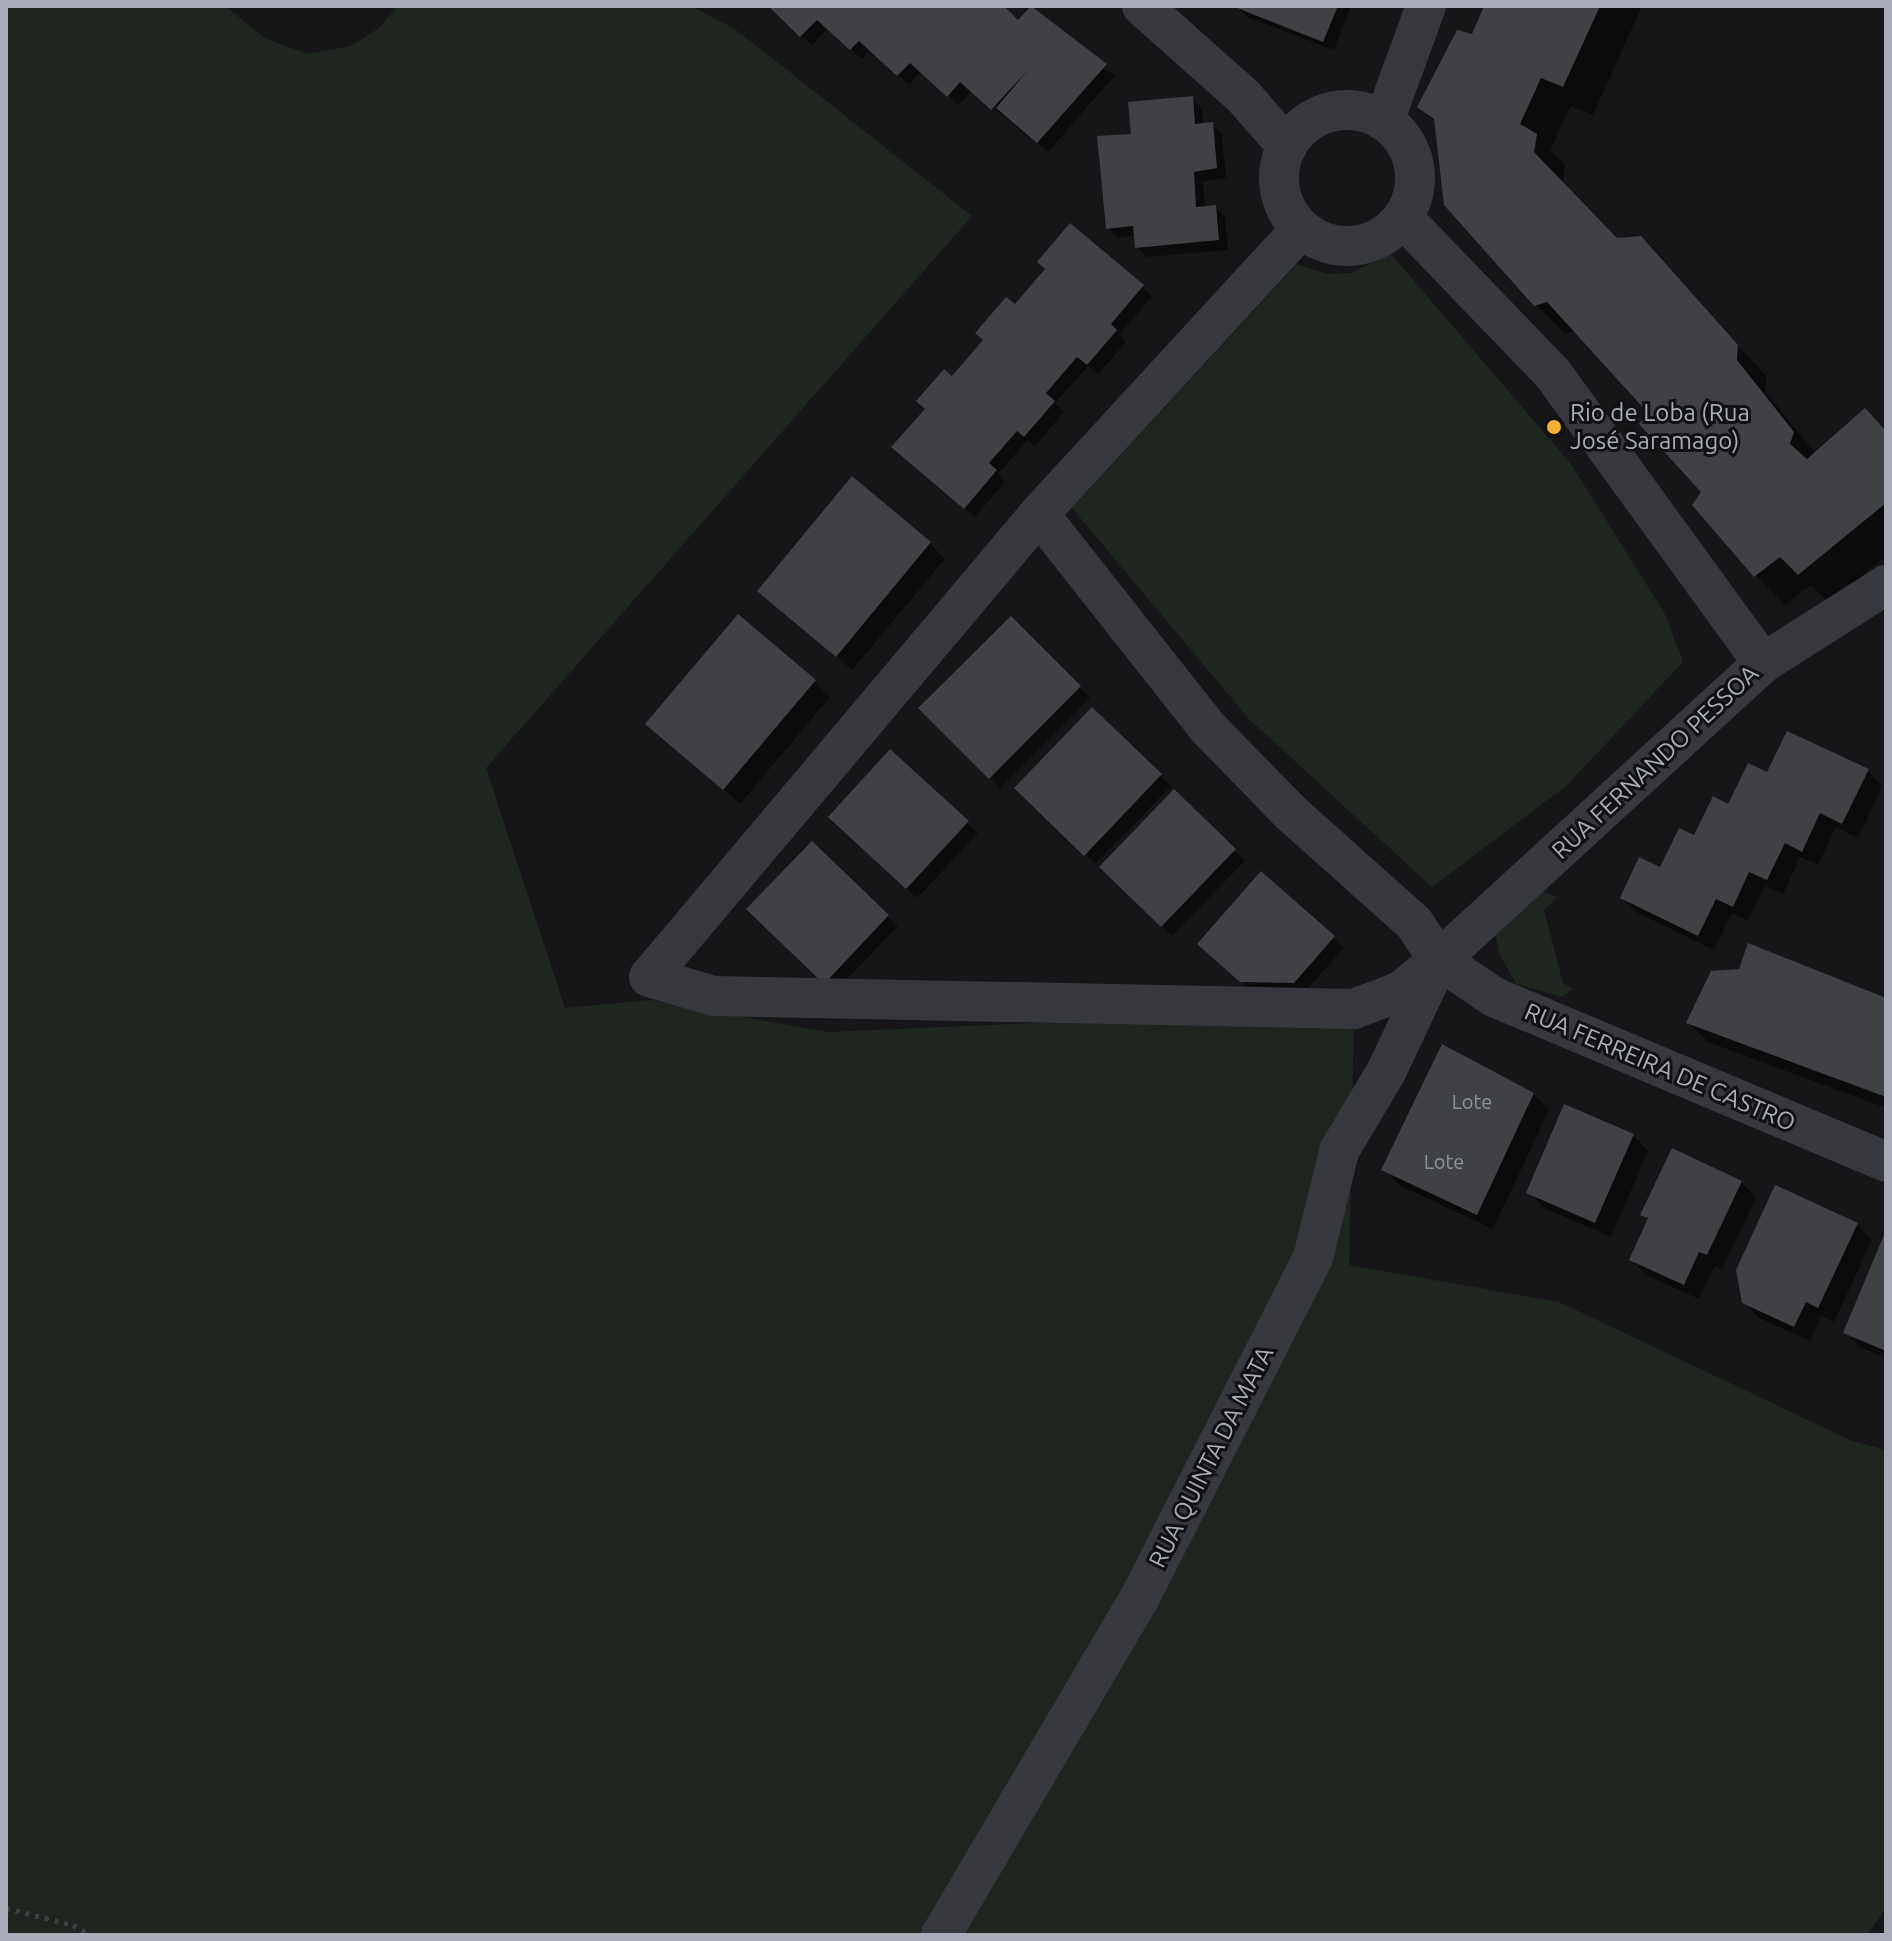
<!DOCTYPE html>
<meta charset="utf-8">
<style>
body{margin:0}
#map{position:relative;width:1892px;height:1941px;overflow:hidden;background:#161618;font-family:Ubuntu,sans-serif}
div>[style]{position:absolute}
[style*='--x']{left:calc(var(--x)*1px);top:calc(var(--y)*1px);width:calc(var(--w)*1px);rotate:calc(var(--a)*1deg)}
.green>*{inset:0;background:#1e261f}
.shadow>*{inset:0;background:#0007}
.building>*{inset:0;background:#404145}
.path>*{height:5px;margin-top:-2.5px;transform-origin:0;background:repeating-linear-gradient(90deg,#3d3f44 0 4px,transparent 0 10px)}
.street>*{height:40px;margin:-20px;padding:0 20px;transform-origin:20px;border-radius:20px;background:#37383d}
.street>.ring{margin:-20px;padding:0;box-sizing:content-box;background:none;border:40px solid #37383d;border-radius:50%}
.dots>*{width:22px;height:22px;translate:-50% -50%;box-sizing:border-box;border:4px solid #111113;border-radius:50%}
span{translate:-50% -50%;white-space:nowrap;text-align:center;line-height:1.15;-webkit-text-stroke:6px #111113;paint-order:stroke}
.number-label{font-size:20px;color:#8e929b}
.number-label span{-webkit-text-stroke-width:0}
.poi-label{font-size:24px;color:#a8adb8}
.left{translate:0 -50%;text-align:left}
.street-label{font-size:24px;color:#a8adb8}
.frame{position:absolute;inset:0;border:8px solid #a8adb8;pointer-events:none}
</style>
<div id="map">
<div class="green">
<div style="clip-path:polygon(6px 6px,225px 6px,266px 39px,308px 54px,351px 46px,379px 28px,398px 6px,690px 6px,735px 29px,972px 216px,486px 768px,565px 1008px,651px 1000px,827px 1032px,1354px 1009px,1349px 1265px,1559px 1302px,1852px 1441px,1886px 1450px,1886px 1908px,1867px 1935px,6px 1935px)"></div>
<div style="clip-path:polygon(1390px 253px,1571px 464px,1665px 614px,1683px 662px,1567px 785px,1432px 887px,1249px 719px,1072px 508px,1297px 264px,1327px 274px,1352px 273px)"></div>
<div style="clip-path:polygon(1541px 891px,1557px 897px,1544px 910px,1563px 983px,1573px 989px,1562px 997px,1516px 984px,1499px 953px,1495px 932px)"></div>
</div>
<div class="shadow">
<div style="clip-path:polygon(770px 6px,1001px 6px,1018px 23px,1115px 75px,1048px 152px,972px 91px,958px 105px,921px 71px,909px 85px,870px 49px,862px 59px,828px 28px,812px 45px)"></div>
<div style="clip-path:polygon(1351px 6px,1334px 50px,1247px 17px,1237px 7px)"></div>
<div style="clip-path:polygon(1486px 6px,1642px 6px,1593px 115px,1571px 106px,1550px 150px,1565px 165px,1563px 183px,1617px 240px,1640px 238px,1767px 377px,1765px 391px,1816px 454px,1886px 432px,1886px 556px,1829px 603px,1811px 585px,1785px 605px,1756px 576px,1650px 412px,1576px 331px,1565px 334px,1535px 304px,1436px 123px,1419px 106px,1473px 36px)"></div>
<div style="clip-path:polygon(1192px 98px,1202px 109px,1203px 125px,1212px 124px,1222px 134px,1226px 178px,1203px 182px,1205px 208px,1215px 207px,1225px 217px,1228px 250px,1147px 257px,1137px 247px,1136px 236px,1118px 238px,1108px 228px,1133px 135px)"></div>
<div style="clip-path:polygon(1142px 287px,1152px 297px,1119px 335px,1126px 342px,1098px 374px,1088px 366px,1055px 403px,1064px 412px,1035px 446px,1028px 440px,998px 474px,1005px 482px,975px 517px,904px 457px,952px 379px,1015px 307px)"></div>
<div style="clip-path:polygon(930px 543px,945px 559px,852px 670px,760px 591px)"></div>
<div style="clip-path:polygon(1011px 619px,1090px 698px,1000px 788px,920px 708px)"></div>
<div style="clip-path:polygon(814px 682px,830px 697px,740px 804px,648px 724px)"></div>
<div style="clip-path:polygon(1092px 709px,1171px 786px,1095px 864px,1016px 788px)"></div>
<div style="clip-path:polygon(891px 752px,978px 833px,917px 898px,840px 827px)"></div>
<div style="clip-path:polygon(1867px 771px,1883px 786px,1858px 838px,1836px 827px,1818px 865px,1800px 857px,1783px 894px,1765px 886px,1748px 921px,1732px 913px,1714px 950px,1638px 913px,1622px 898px,1768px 775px)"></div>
<div style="clip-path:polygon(1174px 792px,1245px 861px,1172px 936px,1102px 867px)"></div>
<div style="clip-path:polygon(812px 844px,898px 926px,835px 992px,749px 909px)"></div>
<div style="clip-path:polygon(1261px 873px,1344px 948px,1304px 992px,1252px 991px,1209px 953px)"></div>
<div style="clip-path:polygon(1886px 1000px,1886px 1108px,1708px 1042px,1688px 1022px)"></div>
<div style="clip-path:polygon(1533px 1094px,1549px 1110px,1493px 1229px,1399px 1185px,1384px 1169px)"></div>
<div style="clip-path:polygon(1633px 1135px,1648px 1151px,1611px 1237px,1544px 1208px,1529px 1192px)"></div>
<div style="clip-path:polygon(1741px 1182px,1756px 1198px,1722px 1269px,1715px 1266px,1699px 1299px,1646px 1275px,1631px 1259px,1649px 1221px,1643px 1214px)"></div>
<div style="clip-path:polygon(1857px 1225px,1872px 1240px,1834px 1322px,1821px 1316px,1810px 1341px,1759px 1318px,1744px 1302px)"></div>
<div style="clip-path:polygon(1886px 1236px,1886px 1358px,1860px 1347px,1845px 1332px)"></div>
</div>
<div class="building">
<div style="clip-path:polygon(768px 6px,1004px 6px,1018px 20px,1031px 6px,1107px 64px,1037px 143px,996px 108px,1029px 69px,991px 110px,960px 82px,947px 97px,910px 63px,897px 76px,859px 41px,850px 50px,817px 20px,800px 37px)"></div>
<div style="clip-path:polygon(1232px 6px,1338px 6px,1323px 42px)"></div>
<div style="clip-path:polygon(1484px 6px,1600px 6px,1563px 87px,1541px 78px,1520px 124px,1537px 134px,1534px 152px,1617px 238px,1641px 236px,1738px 345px,1737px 360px,1794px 432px,1790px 444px,1807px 459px,1865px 408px,1886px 431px,1886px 503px,1798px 575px,1780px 557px,1754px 577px,1692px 505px,1701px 492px,1639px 424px,1648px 413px,1547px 302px,1534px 306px,1444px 205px,1434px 119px,1417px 107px,1457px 30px,1472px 34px)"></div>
<div style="clip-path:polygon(1193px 96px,1195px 124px,1213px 122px,1217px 168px,1194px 172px,1196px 207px,1216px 205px,1219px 240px,1135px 248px,1133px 226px,1106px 229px,1097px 136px,1131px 134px,1128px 102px)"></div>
<div style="clip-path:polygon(1070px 223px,1144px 285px,1111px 324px,1117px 330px,1087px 365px,1077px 357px,1046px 393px,1055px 401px,1024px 437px,1017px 431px,989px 463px,997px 470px,964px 509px,891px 447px,925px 409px,916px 401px,944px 369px,952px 376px,983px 340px,975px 333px,1006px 297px,1015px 304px,1045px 269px,1037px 262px)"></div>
<div style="clip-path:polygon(852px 476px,931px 542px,836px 657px,757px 591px)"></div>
<div style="clip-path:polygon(738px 614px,816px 680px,723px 790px,645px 724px)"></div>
<div style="clip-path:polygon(1011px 616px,1081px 686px,989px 779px,918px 708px)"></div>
<div style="clip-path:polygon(1092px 707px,1162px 774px,1084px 856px,1014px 788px)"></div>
<div style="clip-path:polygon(1787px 731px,1869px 769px,1842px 824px,1820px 813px,1802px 852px,1785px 843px,1767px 880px,1749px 872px,1733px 907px,1716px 899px,1698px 936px,1620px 898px,1639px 857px,1660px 867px,1679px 828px,1694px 835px,1713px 796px,1728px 804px,1748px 763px,1767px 772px)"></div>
<div style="clip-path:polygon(890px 749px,969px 821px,906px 889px,828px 817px)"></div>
<div style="clip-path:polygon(1174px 789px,1236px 849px,1161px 927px,1099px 867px)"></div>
<div style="clip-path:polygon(812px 841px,889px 915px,824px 984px,746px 909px)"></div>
<div style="clip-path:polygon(1261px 871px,1335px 936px,1294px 983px,1240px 982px,1197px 944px)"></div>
<div style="clip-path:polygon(1748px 943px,1886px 998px,1886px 1097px,1686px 1023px,1711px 971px,1739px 969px)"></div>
<div style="clip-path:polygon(1442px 1044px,1534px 1093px,1477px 1215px,1381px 1170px)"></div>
<div style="clip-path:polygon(1564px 1104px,1634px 1134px,1595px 1223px,1526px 1193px)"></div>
<div style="clip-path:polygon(1672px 1148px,1742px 1181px,1707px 1255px,1699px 1252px,1684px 1285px,1629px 1260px,1648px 1218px,1640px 1215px)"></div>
<div style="clip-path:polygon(1775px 1185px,1858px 1223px,1818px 1308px,1806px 1302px,1794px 1327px,1742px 1303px,1736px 1270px)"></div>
<div style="clip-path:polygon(1886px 1230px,1886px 1351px,1843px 1333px)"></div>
</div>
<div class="path">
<div style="--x:6;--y:1908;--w:69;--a:14.2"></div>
<div style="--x:73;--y:1925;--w:20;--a:30"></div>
</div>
<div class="street">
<div style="--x:1142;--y:6;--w:135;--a:41.7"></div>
<div style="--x:1243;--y:96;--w:67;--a:48.7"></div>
<div class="ring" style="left:1279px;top:110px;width:96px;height:96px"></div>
<div style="--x:1384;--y:121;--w:122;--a:-69.9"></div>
<div style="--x:1403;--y:218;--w:216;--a:46.1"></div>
<div style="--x:1553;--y:374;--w:357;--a:54"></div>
<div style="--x:1301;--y:229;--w:387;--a:132.6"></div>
<div style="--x:1039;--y:514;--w:605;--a:130.11"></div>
<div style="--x:649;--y:977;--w:68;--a:16.3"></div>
<div style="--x:714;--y:996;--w:640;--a:1.16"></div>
<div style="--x:1354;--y:1009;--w:50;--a:-21"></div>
<div style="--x:1401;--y:991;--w:49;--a:-39.2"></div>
<div style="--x:1439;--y:960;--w:440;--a:-42.5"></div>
<div style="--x:1763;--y:663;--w:146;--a:-32.4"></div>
<div style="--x:1039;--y:514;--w:274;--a:51.7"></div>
<div style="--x:1209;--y:729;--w:117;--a:45.7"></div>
<div style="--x:1291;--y:813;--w:165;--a:41.8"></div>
<div style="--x:1414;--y:923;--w:45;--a:56"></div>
<div style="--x:1439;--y:960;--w:66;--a:33.9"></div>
<div style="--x:1494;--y:997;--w:425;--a:22.8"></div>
<div style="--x:941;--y:1935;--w:388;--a:-59.5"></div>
<div style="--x:1138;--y:1601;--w:385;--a:-63"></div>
<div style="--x:1313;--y:1258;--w:110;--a:-76.3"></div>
<div style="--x:1339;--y:1151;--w:94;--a:-59.3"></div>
<div style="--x:1387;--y:1070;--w:115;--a:-64.8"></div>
</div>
<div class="dots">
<div style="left:1554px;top:427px;background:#f2b134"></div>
</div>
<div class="number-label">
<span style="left:1472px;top:1101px">Lote</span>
<span style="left:1444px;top:1161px">Lote</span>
</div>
<div class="poi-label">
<span class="left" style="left:1570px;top:427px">Rio de Loba (Rua<br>José Saramago)</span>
</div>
<div class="street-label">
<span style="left:1655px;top:762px;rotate:-43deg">RUA FERNANDO PESSOA</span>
<span style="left:1660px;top:1067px;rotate:23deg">RUA FERREIRA DE CASTRO</span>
<span style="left:1211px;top:1457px;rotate:-63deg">RUA QUINTA DA MATA</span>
</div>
<div class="frame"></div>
</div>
